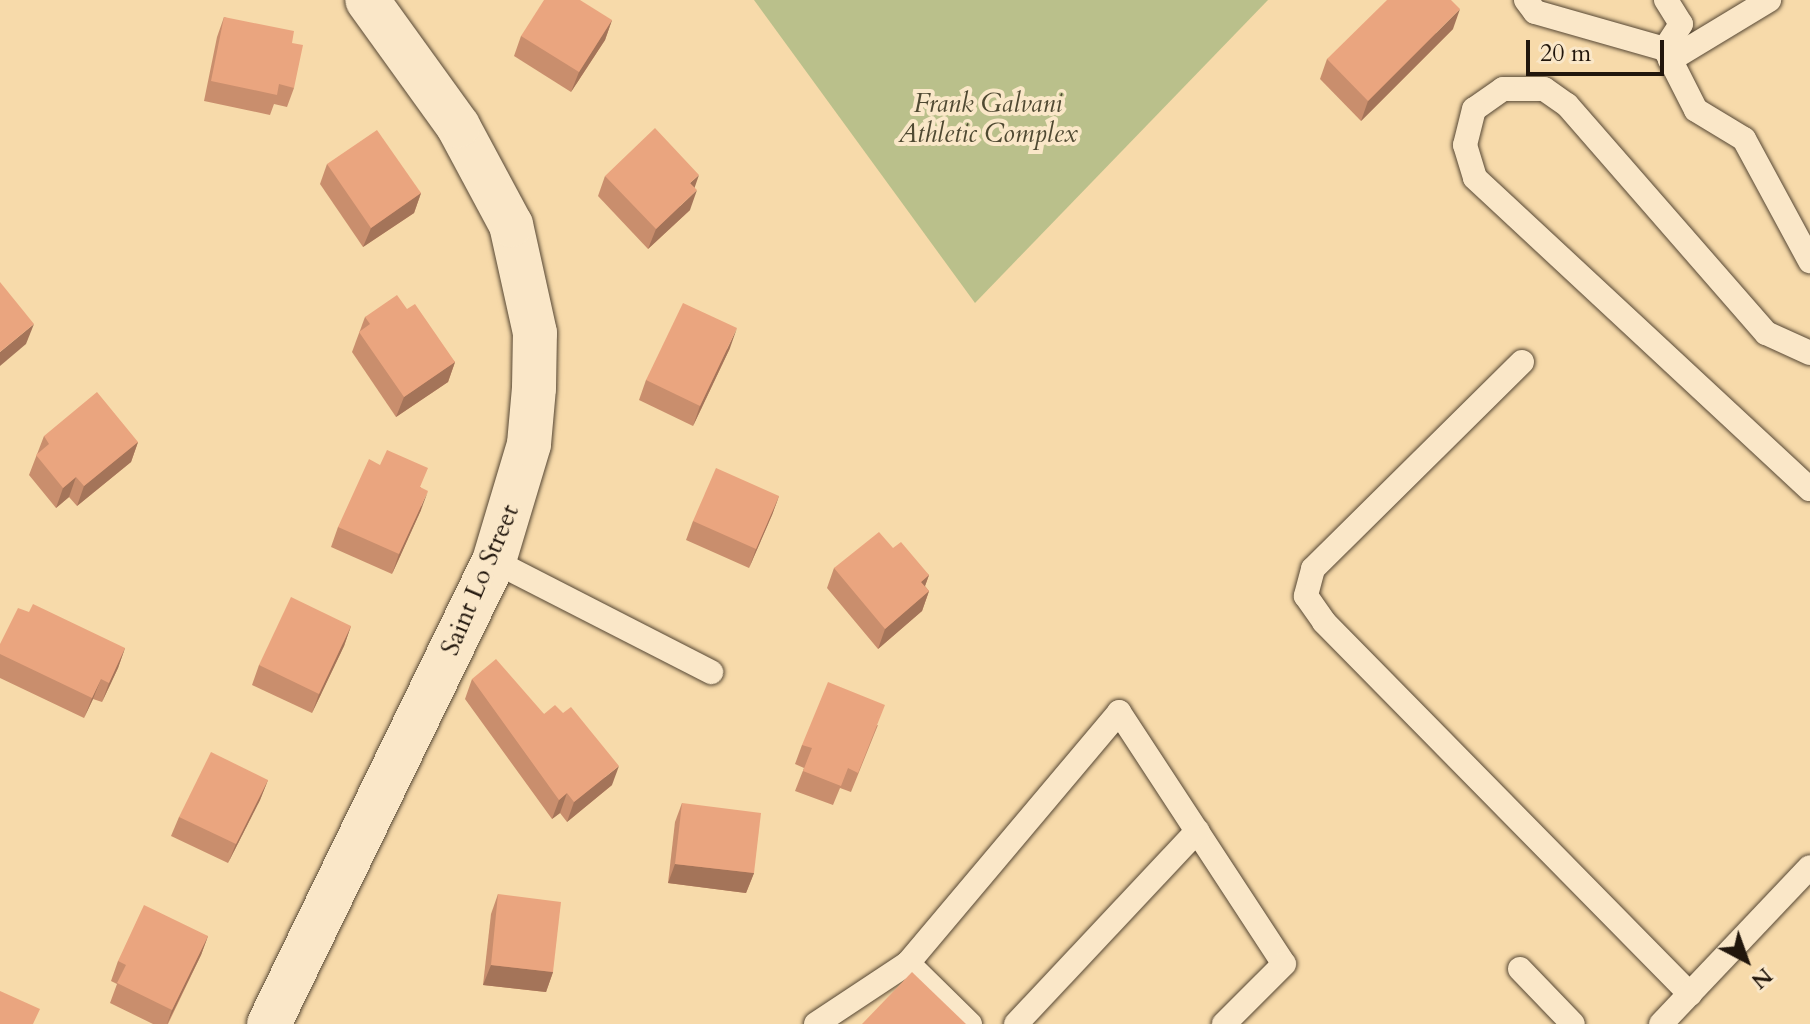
<!DOCTYPE html>
<style>
body{margin:0}
#map{position:relative;width:1810px;height:1024px;overflow:hidden;background:#f7daaa;font-family:Cardo,serif}
div>[style]{position:absolute}
[style*='--x']{left:calc(var(--x)*1px);top:calc(var(--y)*1px);width:calc(var(--w)*1px);rotate:calc(var(--a)*1deg)}
.green>*{inset:0;background:#bac08b}
.roads{filter:drop-shadow(0 0 2px #564734) drop-shadow(0 0 2px #564734)}
.lane>*{height:24px;margin:-12px;padding:0 12px;transform-origin:12px;border-radius:12px;background:#fae7c8}
.street>*{height:44px;margin:-22px;padding:0 22px;transform-origin:22px;border-radius:22px;background:#fae7c8}
.wall>*{inset:0;background:#c98e6d}
.shaded-wall>*{inset:0;background:#a47459}
.building>*{inset:0;background:#eaa57f}
span{translate:-50% -50%;white-space:nowrap;text-align:center;line-height:1.15;-webkit-text-stroke:8px #fae7c8;paint-order:stroke}
.park-label{font-size:26px;color:#4f4932;font-style:italic}
.street-label{font-size:26px;color:#21160c}
.north{position:absolute;left:1706px;top:920px;width:80px;height:80px;-webkit-text-stroke:6px #fae7c8;paint-order:stroke;rotate:139deg;font-size:22px;font-weight:700;line-height:32px;text-align:center;color:#21160c}
.north::after{content:'';display:block;margin:auto;width:28px;height:36px;background:#21160c;clip-path:polygon(50% 0,100% 100%,50% 72%,0 100%)}
.scale{position:absolute;left:1526px;top:40px;width:138px;height:36px;box-sizing:border-box;border:4px solid #21160c;border-top:0;padding-left:10px;font-size:24px;line-height:28px;white-space:nowrap;color:#21160c;-webkit-text-stroke:6px #fae7c8;paint-order:stroke}
</style>
<div id="map">
<div class="green">
<div style="clip-path:polygon(754px 0,1268px 0,975px 303px)"></div>
</div>
<div class="roads">
<div class="lane">
<div style="--x:1526;--y:0;--w:15;--a:53"></div>
<div style="--x:1535;--y:12;--w:135;--a:15.9"></div>
<div style="--x:1666;--y:0;--w:28;--a:58"></div>
<div style="--x:1681;--y:24;--w:30;--a:123"></div>
<div style="--x:1665;--y:49;--w:68;--a:63.1"></div>
<div style="--x:1696;--y:110;--w:56;--a:31.1"></div>
<div style="--x:1744;--y:139;--w:139;--a:61.6"></div>
<div style="--x:1670;--y:60;--w:116;--a:-31.2"></div>
<div style="--x:1810;--y:353;--w:48;--a:-155.6"></div>
<div style="--x:1766;--y:333;--w:303;--a:-131.1"></div>
<div style="--x:1567;--y:105;--w:28;--a:-145"></div>
<div style="--x:1544;--y:89;--w:41;--a:180"></div>
<div style="--x:1503;--y:89;--w:35;--a:145"></div>
<div style="--x:1474;--y:109;--w:37;--a:104"></div>
<div style="--x:1465;--y:145;--w:34;--a:73"></div>
<div style="--x:1475;--y:178;--w:457;--a:42.9"></div>
<div style="--x:1522;--y:362;--w:294;--a:135.3"></div>
<div style="--x:1313;--y:569;--w:28;--a:105"></div>
<div style="--x:1306;--y:596;--w:32;--a:55"></div>
<div style="--x:1324;--y:622;--w:522;--a:45.47"></div>
<div style="--x:494;--y:561;--w:244;--a:27.1"></div>
<div style="--x:1520;--y:969;--w:76;--a:46.1"></div>
<div style="--x:816;--y:1024;--w:110;--a:-33.5"></div>
<div style="--x:970;--y:1024;--w:87;--a:-135.5"></div>
<div style="--x:908;--y:963;--w:328;--a:-49.9"></div>
<div style="--x:1119;--y:712;--w:301;--a:56.8"></div>
<div style="--x:1284;--y:964;--w:85;--a:135"></div>
<div style="--x:1016;--y:1024;--w:265;--a:-46.8"></div>
<div style="--x:1661;--y:1024;--w:216;--a:-46.5"></div>
</div>
<div class="street">
<div style="--x:269;--y:1024;--w:515;--a:-64.08"></div>
<div style="--x:494;--y:561;--w:122;--a:-73.3"></div>
<div style="--x:529;--y:444;--w:56;--a:-84.9"></div>
<div style="--x:534;--y:388;--w:55;--a:-89"></div>
<div style="--x:535;--y:333;--w:111;--a:-102.5"></div>
<div style="--x:511;--y:225;--w:112;--a:-118.2"></div>
<div style="--x:458;--y:126;--w:155;--a:-125.8"></div>
</div>
</div>
<div class="wall">
<div style="clip-path:polygon(224px 17px,292px 43px,294px 88px,287px 107px,274px 104px,270px 115px,204px 101px,217px 37px)"></div>
<div style="clip-path:polygon(612px 20px,605px 40px,571px 92px,514px 56px,521px 36px)"></div>
<div style="clip-path:polygon(1453px 29px,1361px 121px,1320px 79px,1327px 59px)"></div>
<div style="clip-path:polygon(327px 164px,421px 193px,414px 213px,363px 247px,320px 184px)"></div>
<div style="clip-path:polygon(605px 176px,690px 210px,648px 249px,598px 196px)"></div>
<div style="clip-path:polygon(407px 309px,455px 362px,448px 382px,396px 417px,352px 352px,365px 317px)"></div>
<div style="clip-path:polygon(730px 348px,693px 426px,639px 400px,646px 380px)"></div>
<div style="clip-path:polygon(44px 436px,138px 442px,131px 462px,77px 506px,69px 497px,56px 508px,29px 475px)"></div>
<div style="clip-path:polygon(421px 487px,421px 510px,392px 574px,331px 547px,338px 527px)"></div>
<div style="clip-path:polygon(779px 496px,772px 515px,749px 568px,686px 540px,693px 521px)"></div>
<div style="clip-path:polygon(893px 548px,929px 575px,925px 586px,929px 591px,922px 611px,878px 649px,827px 588px,834px 568px)"></div>
<div style="clip-path:polygon(351px 626px,344px 646px,312px 713px,252px 685px,259px 665px)"></div>
<div style="clip-path:polygon(0 644px,125px 648px,118px 668px,102px 702px,93px 699px,84px 718px,0 678px)"></div>
<div style="clip-path:polygon(472px 679px,544px 714px,612px 785px,567px 822px,560px 813px,552px 819px,465px 699px)"></div>
<div style="clip-path:polygon(878px 725px,851px 792px,840px 788px,833px 805px,795px 791px,804px 768px,795px 764px,802px 745px)"></div>
<div style="clip-path:polygon(268px 780px,260px 800px,228px 863px,171px 836px,179px 817px)"></div>
<div style="clip-path:polygon(682px 803px,754px 873px,746px 893px,668px 883px,675px 822px)"></div>
<div style="clip-path:polygon(498px 894px,553px 972px,546px 992px,483px 985px,491px 914px)"></div>
<div style="clip-path:polygon(208px 936px,201px 955px,168px 1024px,153px 1024px,110px 1003px,117px 984px,111px 981px,118px 961px)"></div>
</div>
<div class="shaded-wall">
<div style="clip-path:polygon(1460px 9px,1453px 29px,1361px 121px,1368px 101px)"></div>
<div style="clip-path:polygon(612px 20px,605px 40px,571px 92px,579px 72px)"></div>
<div style="clip-path:polygon(699px 175px,692px 195px,690px 183px)"></div>
<div style="clip-path:polygon(697px 190px,690px 210px,648px 249px,656px 229px)"></div>
<div style="clip-path:polygon(421px 193px,414px 213px,363px 247px,371px 228px)"></div>
<div style="clip-path:polygon(34px 324px,26px 344px,0 366px,0 352px)"></div>
<div style="clip-path:polygon(737px 328px,730px 348px,693px 426px,700px 406px)"></div>
<div style="clip-path:polygon(455px 362px,448px 382px,396px 417px,404px 397px)"></div>
<div style="clip-path:polygon(138px 442px,131px 462px,77px 506px,84px 486px)"></div>
<div style="clip-path:polygon(76px 477px,69px 497px,56px 508px,63px 488px)"></div>
<div style="clip-path:polygon(428px 491px,421px 510px,392px 574px,399px 554px)"></div>
<div style="clip-path:polygon(779px 496px,772px 515px,749px 568px,756px 549px)"></div>
<div style="clip-path:polygon(929px 575px,922px 594px,921px 582px)"></div>
<div style="clip-path:polygon(929px 591px,922px 611px,878px 649px,885px 629px)"></div>
<div style="clip-path:polygon(351px 626px,344px 646px,312px 713px,319px 694px)"></div>
<div style="clip-path:polygon(125px 648px,118px 668px,102px 702px,109px 683px)"></div>
<div style="clip-path:polygon(101px 679px,93px 699px,84px 718px,92px 698px)"></div>
<div style="clip-path:polygon(619px 766px,612px 785px,567px 822px,574px 802px)"></div>
<div style="clip-path:polygon(268px 780px,260px 800px,228px 863px,236px 844px)"></div>
<div style="clip-path:polygon(567px 793px,560px 813px,552px 819px,559px 800px)"></div>
<div style="clip-path:polygon(675px 864px,754px 873px,746px 893px,668px 883px)"></div>
<div style="clip-path:polygon(208px 936px,201px 955px,167px 1024px,172px 1010px)"></div>
<div style="clip-path:polygon(491px 965px,553px 972px,546px 992px,483px 985px)"></div>
</div>
<div class="building">
<div style="clip-path:polygon(544px 0,580px 0,612px 20px,579px 72px,521px 36px)"></div>
<div style="clip-path:polygon(1387px 0,1451px 0,1460px 9px,1368px 101px,1327px 59px)"></div>
<div style="clip-path:polygon(224px 17px,294px 31px,292px 43px,303px 45px,294px 88px,279px 84px,277px 95px,211px 81px)"></div>
<div style="clip-path:polygon(655px 128px,699px 175px,690px 183px,697px 190px,656px 229px,605px 176px)"></div>
<div style="clip-path:polygon(377px 130px,421px 193px,371px 228px,327px 164px)"></div>
<div style="clip-path:polygon(0 282px,34px 324px,0 352px)"></div>
<div style="clip-path:polygon(397px 295px,407px 309px,415px 304px,455px 362px,404px 397px,359px 332px,370px 324px,365px 317px)"></div>
<div style="clip-path:polygon(683px 303px,737px 328px,700px 406px,646px 380px)"></div>
<div style="clip-path:polygon(97px 392px,138px 442px,84px 486px,76px 477px,63px 488px,36px 455px,49px 444px,44px 436px)"></div>
<div style="clip-path:polygon(387px 450px,428px 468px,420px 487px,428px 491px,399px 554px,338px 527px,369px 459px,380px 465px)"></div>
<div style="clip-path:polygon(716px 468px,779px 496px,756px 549px,693px 521px)"></div>
<div style="clip-path:polygon(879px 532px,893px 548px,901px 542px,929px 575px,921px 582px,929px 591px,885px 629px,834px 568px)"></div>
<div style="clip-path:polygon(291px 597px,351px 626px,319px 694px,259px 665px)"></div>
<div style="clip-path:polygon(33px 604px,125px 648px,109px 683px,101px 679px,92px 698px,0 654px,0 644px,18px 608px,29px 612px)"></div>
<div style="clip-path:polygon(496px 659px,544px 714px,555px 705px,563px 713px,571px 707px,619px 766px,574px 802px,567px 793px,559px 800px,472px 679px)"></div>
<div style="clip-path:polygon(828px 682px,885px 705px,858px 773px,848px 768px,841px 786px,803px 771px,812px 748px,802px 745px)"></div>
<div style="clip-path:polygon(211px 752px,268px 780px,236px 844px,179px 817px)"></div>
<div style="clip-path:polygon(682px 803px,761px 813px,754px 873px,675px 864px)"></div>
<div style="clip-path:polygon(498px 894px,561px 902px,553px 972px,491px 965px)"></div>
<div style="clip-path:polygon(144px 905px,208px 936px,172px 1010px,117px 983px,126px 965px,118px 961px)"></div>
<div style="clip-path:polygon(912px 972px,966px 1024px,862px 1024px)"></div>
<div style="clip-path:polygon(0 991px,40px 1009px,33px 1024px,0 1024px)"></div>
</div>
<div class="park-label">
<span style="left:988px;top:119px">Frank Galvani<br>Athletic Complex</span>
</div>
<div class="street-label">
<span style="left:480px;top:580px;rotate:-67deg">Saint Lo Street</span>
</div>
<div class="north">N</div>
<div class="scale">20 m</div>
</div>
